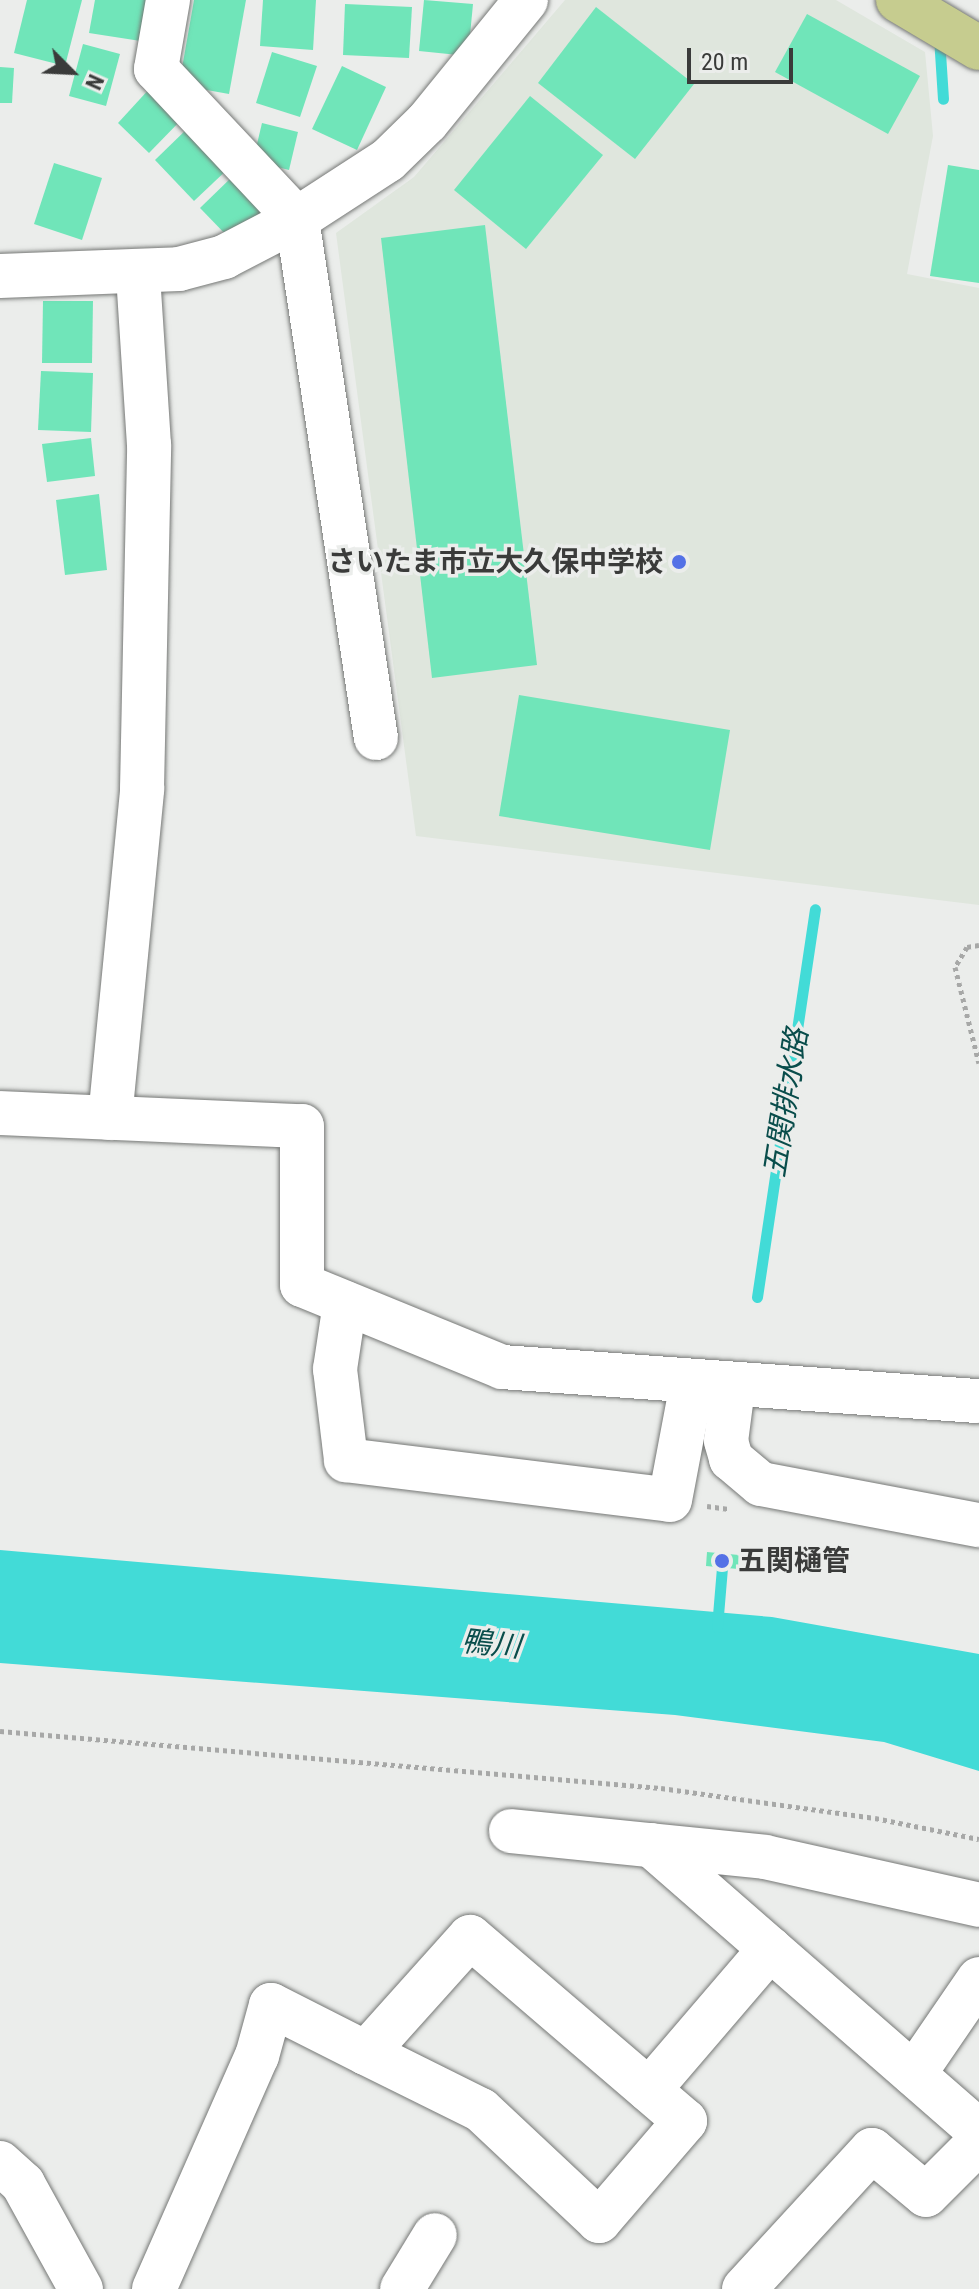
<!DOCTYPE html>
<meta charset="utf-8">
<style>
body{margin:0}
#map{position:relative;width:979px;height:2289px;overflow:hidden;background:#ebedeb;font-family:"Roboto Condensed","Noto Sans JP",sans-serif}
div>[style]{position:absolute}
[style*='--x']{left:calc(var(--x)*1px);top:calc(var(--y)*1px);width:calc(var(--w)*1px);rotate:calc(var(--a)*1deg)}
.built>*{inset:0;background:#dfe6dd}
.water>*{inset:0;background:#42dbd7}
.stream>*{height:11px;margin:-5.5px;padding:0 5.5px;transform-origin:5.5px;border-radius:5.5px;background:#42dbd7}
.building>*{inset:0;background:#70e5b9}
.path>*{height:5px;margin-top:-2.5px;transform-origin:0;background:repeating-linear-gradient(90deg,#a7a8a7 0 4px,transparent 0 8px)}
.roads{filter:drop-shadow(0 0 2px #767876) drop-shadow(0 0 2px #767876)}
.minor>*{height:44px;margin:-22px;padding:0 22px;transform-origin:22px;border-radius:22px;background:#fff}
.major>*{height:44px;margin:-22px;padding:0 22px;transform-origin:22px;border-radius:22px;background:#c6cc8f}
.dots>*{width:22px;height:22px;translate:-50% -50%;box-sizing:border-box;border:4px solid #ebedeb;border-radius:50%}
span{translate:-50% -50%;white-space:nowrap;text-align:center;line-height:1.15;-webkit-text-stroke:7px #ebedeb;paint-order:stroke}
.poi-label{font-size:28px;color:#3a3b3a;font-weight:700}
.right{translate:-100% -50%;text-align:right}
.left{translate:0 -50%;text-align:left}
.water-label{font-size:30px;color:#094d4b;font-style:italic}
.north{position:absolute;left:32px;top:32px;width:80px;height:80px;-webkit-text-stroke:6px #ebedeb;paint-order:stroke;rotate:114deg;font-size:22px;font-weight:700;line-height:32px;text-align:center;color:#3a3b3a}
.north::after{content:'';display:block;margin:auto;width:28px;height:36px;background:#3a3b3a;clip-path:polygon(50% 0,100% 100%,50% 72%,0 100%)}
.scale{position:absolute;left:687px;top:48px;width:106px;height:36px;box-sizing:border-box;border:4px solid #3a3b3a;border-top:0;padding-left:10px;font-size:24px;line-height:28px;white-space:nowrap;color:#3a3b3a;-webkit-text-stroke:6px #ebedeb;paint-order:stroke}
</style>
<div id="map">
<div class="built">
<div style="clip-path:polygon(565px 0,836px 0,925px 52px,933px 136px,907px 274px,979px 288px,979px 905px,416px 836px,336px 233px,414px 177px)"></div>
</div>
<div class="water">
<div style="clip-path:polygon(0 1550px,772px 1617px,979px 1654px,979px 1771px,884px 1742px,675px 1715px,0 1663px)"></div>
</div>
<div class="stream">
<div style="--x:939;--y:37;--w:62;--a:86.3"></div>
<div style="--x:757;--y:1297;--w:392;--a:-81.5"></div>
<div style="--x:717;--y:1627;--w:59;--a:-85.2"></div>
</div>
<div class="building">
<div style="clip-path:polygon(27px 0,82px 0,65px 66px,14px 53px)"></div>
<div style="clip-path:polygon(95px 0,154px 0,147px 42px,89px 33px)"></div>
<div style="clip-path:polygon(194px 0,246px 0,229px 94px,179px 85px)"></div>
<div style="clip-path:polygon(263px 0,316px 0,313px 50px,260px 46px)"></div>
<div style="clip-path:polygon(424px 0,473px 4px,468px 56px,419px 51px)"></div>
<div style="clip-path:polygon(345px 4px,412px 7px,409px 58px,343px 55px)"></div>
<div style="clip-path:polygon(596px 7px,694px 84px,635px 159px,538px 83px)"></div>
<div style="clip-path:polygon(807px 14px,920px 76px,888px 134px,775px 72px)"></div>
<div style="clip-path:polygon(83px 44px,120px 54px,106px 106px,69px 96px)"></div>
<div style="clip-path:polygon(272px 52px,317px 66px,300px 117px,256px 103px)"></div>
<div style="clip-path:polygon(342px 66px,386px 87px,357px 150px,312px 129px)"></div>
<div style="clip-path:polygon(0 67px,14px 68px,12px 103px,0 103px)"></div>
<div style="clip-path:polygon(151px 87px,184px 117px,149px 153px,118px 123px)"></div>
<div style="clip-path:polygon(530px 96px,603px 155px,526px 249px,454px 190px)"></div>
<div style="clip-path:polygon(262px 123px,298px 132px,289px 170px,253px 161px)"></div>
<div style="clip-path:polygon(192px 124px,231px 166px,194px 201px,155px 160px)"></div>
<div style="clip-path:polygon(54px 163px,102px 178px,82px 240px,34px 224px)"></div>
<div style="clip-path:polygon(948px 165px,979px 170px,979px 283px,930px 276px)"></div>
<div style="clip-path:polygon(235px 174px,267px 207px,232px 241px,200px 208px)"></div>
<div style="clip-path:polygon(485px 225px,537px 665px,432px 678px,381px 238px)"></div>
<div style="clip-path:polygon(43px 301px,93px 301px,92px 363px,42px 363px)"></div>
<div style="clip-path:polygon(41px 371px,93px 373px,91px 432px,38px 430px)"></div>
<div style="clip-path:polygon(91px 438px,95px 476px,47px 482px,42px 444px)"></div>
<div style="clip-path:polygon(99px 494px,107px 570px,65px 575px,56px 500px)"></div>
<div style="clip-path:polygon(519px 695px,730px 730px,710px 850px,499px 816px)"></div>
<div style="clip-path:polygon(707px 1552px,739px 1555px,738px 1569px,706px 1566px)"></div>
</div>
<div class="path">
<div style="--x:979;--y:945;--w:12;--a:171"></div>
<div style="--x:967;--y:947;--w:23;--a:121"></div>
<div style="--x:955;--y:967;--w:99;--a:76"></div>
<div style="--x:707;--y:1506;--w:22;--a:8"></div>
<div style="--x:0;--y:1731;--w:663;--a:4.93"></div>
<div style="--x:661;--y:1788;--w:216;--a:8"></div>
<div style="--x:875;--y:1818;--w:106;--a:11.4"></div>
</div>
<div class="roads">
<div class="minor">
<div style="--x:168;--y:0;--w:70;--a:99.9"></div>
<div style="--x:156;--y:69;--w:206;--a:46.8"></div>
<div style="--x:297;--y:219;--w:525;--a:81.35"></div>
<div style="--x:0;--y:276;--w:179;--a:-2.2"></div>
<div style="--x:179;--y:269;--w:47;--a:-14.9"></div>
<div style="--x:224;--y:257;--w:82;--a:-27.5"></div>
<div style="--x:297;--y:219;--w:108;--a:-33"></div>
<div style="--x:388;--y:160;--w:54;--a:-44.3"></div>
<div style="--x:427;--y:122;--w:157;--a:-50.9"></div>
<div style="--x:0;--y:1113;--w:302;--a:2.5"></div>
<div style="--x:302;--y:1126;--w:159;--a:90"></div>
<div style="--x:302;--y:1285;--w:216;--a:22.3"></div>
<div style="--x:502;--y:1367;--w:478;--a:4.1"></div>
<div style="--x:110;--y:1118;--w:331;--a:-84.4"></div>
<div style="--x:142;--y:789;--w:344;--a:-88.8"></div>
<div style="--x:149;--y:445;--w:170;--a:-93.7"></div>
<div style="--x:345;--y:1303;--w:67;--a:98.6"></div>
<div style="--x:335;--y:1369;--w:92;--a:83.1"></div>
<div style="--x:346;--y:1460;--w:326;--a:7"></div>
<div style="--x:670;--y:1500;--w:118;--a:-79.3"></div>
<div style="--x:733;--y:1388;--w:53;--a:97.5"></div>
<div style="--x:726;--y:1441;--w:19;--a:74"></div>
<div style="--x:731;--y:1459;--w:39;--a:40"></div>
<div style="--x:761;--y:1484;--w:222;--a:10.7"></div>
<div style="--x:511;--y:1831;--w:255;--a:5.8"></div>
<div style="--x:765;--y:1857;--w:219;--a:12.6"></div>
<div style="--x:651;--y:1845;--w:435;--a:41.1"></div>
<div style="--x:914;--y:2074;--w:115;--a:-55.6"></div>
<div style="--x:649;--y:2090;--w:186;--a:-49.4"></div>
<div style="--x:0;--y:2163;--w:31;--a:42"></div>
<div style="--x:23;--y:2184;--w:120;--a:61.1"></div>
<div style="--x:154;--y:2289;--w:255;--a:-66.2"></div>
<div style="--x:257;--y:2056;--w:53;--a:-74.6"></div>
<div style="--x:271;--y:2005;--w:106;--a:26.8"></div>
<div style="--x:366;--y:2053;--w:128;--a:26.4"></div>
<div style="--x:481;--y:2110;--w:162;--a:43.2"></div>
<div style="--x:599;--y:2221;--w:132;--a:-49.3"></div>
<div style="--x:685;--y:2121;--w:283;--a:-139.4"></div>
<div style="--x:470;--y:1937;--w:156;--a:131.9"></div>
<div style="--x:402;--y:2289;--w:63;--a:-58.6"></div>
<div style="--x:744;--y:2289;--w:189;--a:-47.4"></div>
<div style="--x:872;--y:2150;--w:70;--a:39.8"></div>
<div style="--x:926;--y:2195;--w:75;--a:-45"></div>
</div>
<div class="major">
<div style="--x:898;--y:0;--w:94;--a:30.7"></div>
</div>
</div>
<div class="dots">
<div style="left:679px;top:562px;background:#5471e6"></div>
<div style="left:722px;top:1561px;background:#5471e6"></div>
</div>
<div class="poi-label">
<span class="right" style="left:663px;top:562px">さいたま市立大久保中学校</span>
<span class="left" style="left:738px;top:1561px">五関樋管</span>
</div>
<div class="water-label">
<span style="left:786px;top:1103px;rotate:-81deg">五関排水路</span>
<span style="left:491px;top:1644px;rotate:6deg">鴨川</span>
</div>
<div class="north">N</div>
<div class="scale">20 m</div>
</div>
